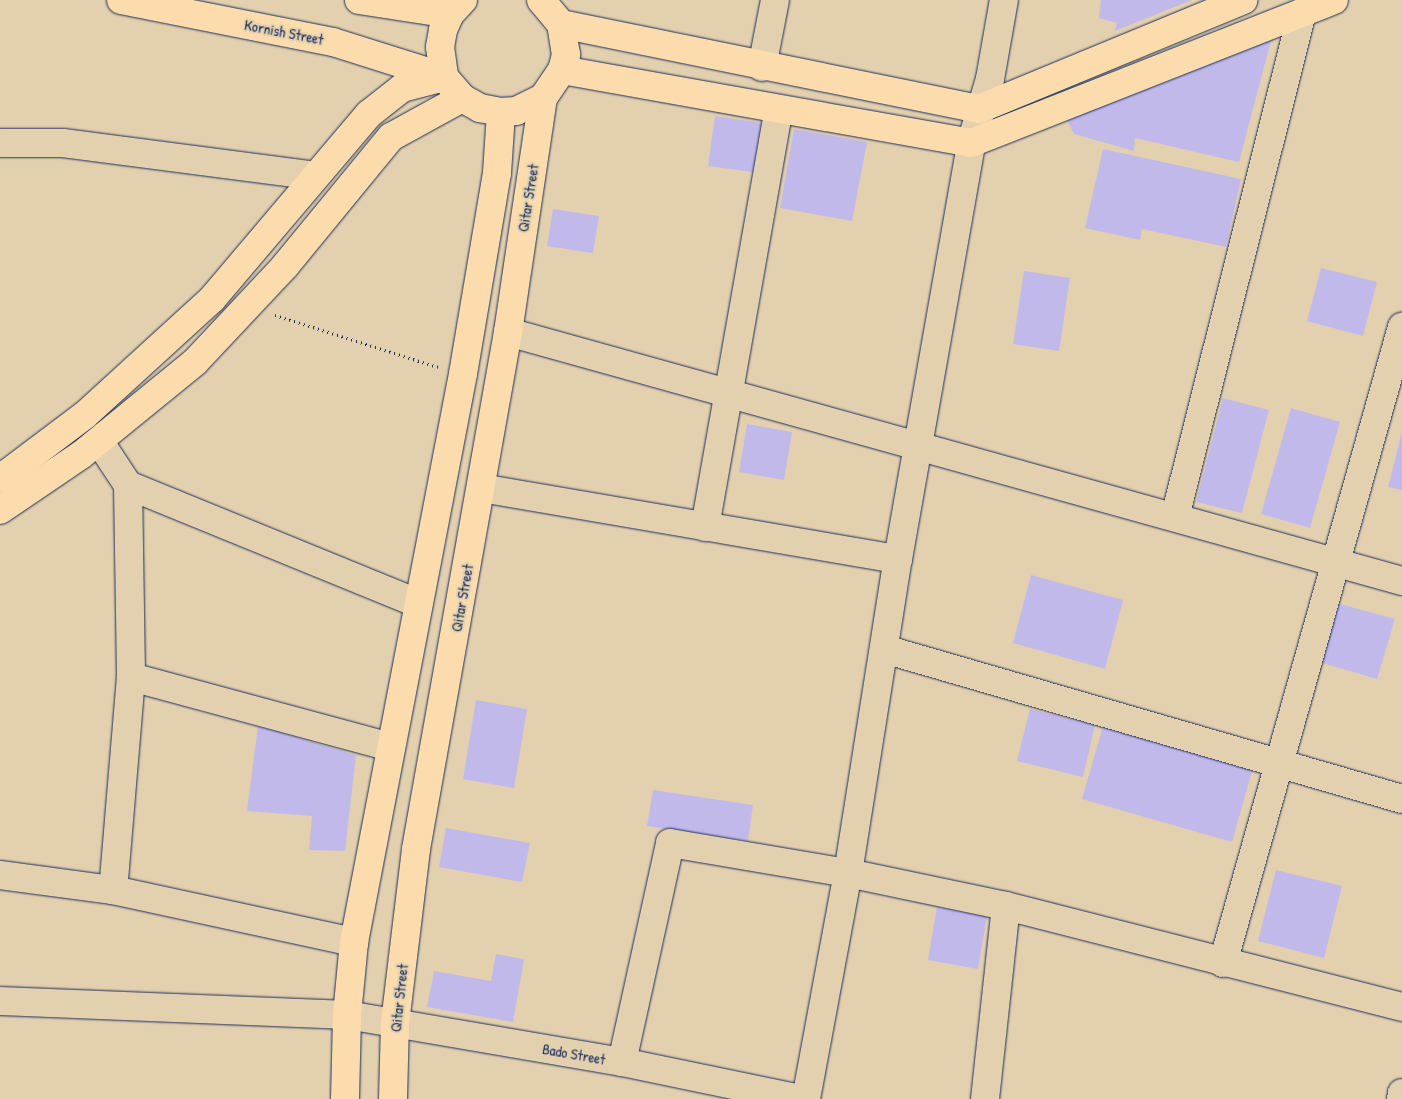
<!DOCTYPE html>
<style>
body{margin:0}
#map{position:relative;width:1402px;height:1099px;overflow:hidden;background:#e3d0ae;font-family:"Patrick Hand",sans-serif}
div>[style]{position:absolute}
[style*='--x']{left:calc(var(--x)*1px);top:calc(var(--y)*1px);width:calc(var(--w)*1px);rotate:calc(var(--a)*1deg)}
.building>*{inset:0;background:#c2b9eb}
.path>*{height:3px;margin-top:-1.5px;transform-origin:0;background:repeating-linear-gradient(90deg,#1b2f5e 0 1px,transparent 0 5px)}
.roads{filter:drop-shadow(0 0 1px #1b2f5e) drop-shadow(0 0 1px #1b2f5e)}
.minor>*{height:28px;margin:-14px;padding:0 14px;transform-origin:14px;border-radius:14px;background:#e3d0ae}
.major>*{height:28px;margin:-14px;padding:0 14px;transform-origin:14px;border-radius:14px;background:#fcdcac}
span{translate:-50% -50%;white-space:nowrap;text-align:center;line-height:1.15;-webkit-text-stroke:4px #e3d0ae;paint-order:stroke}
.street-label{font-size:15px;color:#1b2f5e}
</style>
<div id="map">
<div class="building">
<div style="clip-path:polygon(1101px 0,1192px 0,1115px 31px,1117px 23px,1099px 18px)"></div>
<div style="clip-path:polygon(1273px 33px,1239px 162px,1135px 138px,1134px 151px,1074px 134px,1066px 118px)"></div>
<div style="clip-path:polygon(715px 116px,767px 124px,760px 173px,708px 166px)"></div>
<div style="clip-path:polygon(794px 129px,867px 142px,852px 221px,780px 208px)"></div>
<div style="clip-path:polygon(1103px 149px,1241px 179px,1226px 247px,1142px 229px,1140px 240px,1085px 228px)"></div>
<div style="clip-path:polygon(553px 209px,599px 216px,593px 253px,547px 246px)"></div>
<div style="clip-path:polygon(1321px 268px,1377px 282px,1363px 336px,1307px 321px)"></div>
<div style="clip-path:polygon(1024px 271px,1070px 278px,1059px 351px,1013px 344px)"></div>
<div style="clip-path:polygon(1223px 398px,1269px 410px,1242px 513px,1196px 502px)"></div>
<div style="clip-path:polygon(1291px 408px,1340px 422px,1310px 528px,1261px 514px)"></div>
<div style="clip-path:polygon(747px 424px,792px 432px,784px 480px,739px 472px)"></div>
<div style="clip-path:polygon(1402px 432px,1402px 490px,1388px 487px)"></div>
<div style="clip-path:polygon(1031px 575px,1123px 600px,1105px 669px,1013px 643px)"></div>
<div style="clip-path:polygon(1336px 603px,1395px 619px,1377px 679px,1319px 662px)"></div>
<div style="clip-path:polygon(476px 700px,527px 709px,514px 788px,463px 779px)"></div>
<div style="clip-path:polygon(1030px 709px,1095px 725px,1083px 777px,1017px 761px)"></div>
<div style="clip-path:polygon(258px 726px,356px 755px,345px 851px,309px 850px,312px 816px,247px 811px)"></div>
<div style="clip-path:polygon(1103px 726px,1253px 768px,1232px 842px,1082px 799px)"></div>
<div style="clip-path:polygon(653px 790px,753px 805px,748px 841px,647px 826px)"></div>
<div style="clip-path:polygon(446px 828px,530px 843px,522px 882px,439px 867px)"></div>
<div style="clip-path:polygon(1276px 870px,1342px 886px,1324px 958px,1258px 941px)"></div>
<div style="clip-path:polygon(937px 907px,987px 916px,978px 969px,928px 960px)"></div>
<div style="clip-path:polygon(496px 954px,524px 959px,513px 1022px,427px 1007px,434px 971px,491px 981px)"></div>
</div>
<div class="path">
<div style="--x:275;--y:315;--w:171;--a:17.7"></div>
</div>
<div class="roads">
<div class="minor">
<div style="--x:762;--y:67;--w:68;--a:-79"></div>
<div style="--x:0;--y:143;--w:63;--a:0"></div>
<div style="--x:63;--y:143;--w:255;--a:7.4"></div>
<div style="--x:508;--y:332;--w:928;--a:15.56"></div>
<div style="--x:99;--y:441;--w:53;--a:56.6"></div>
<div style="--x:128;--y:485;--w:192;--a:89.1"></div>
<div style="--x:131;--y:677;--w:214;--a:94.8"></div>
<div style="--x:128;--y:485;--w:312;--a:22.2"></div>
<div style="--x:481;--y:488;--w:423;--a:9.7"></div>
<div style="--x:1175;--y:517;--w:520;--a:-75.86"></div>
<div style="--x:705;--y:527;--w:424;--a:-80"></div>
<div style="--x:884;--y:649;--w:539;--a:16.15"></div>
<div style="--x:131;--y:677;--w:269;--a:15.1"></div>
<div style="--x:0;--y:875;--w:114;--a:7.6"></div>
<div style="--x:113;--y:890;--w:247;--a:12.2"></div>
<div style="--x:1223;--y:963;--w:661;--a:-74.28"></div>
<div style="--x:0;--y:1001;--w:347;--a:2.3"></div>
<div style="--x:347;--y:1015;--w:279;--a:9.7"></div>
<div style="--x:622;--y:1062;--w:182;--a:11.7"></div>
<div style="--x:622;--y:1062;--w:224;--a:-77.6"></div>
<div style="--x:670;--y:843;--w:181;--a:9.6"></div>
<div style="--x:848;--y:873;--w:161;--a:11.8"></div>
<div style="--x:1006;--y:906;--w:409;--a:14.3"></div>
<div style="--x:806;--y:1099;--w:230;--a:-79.5"></div>
<div style="--x:848;--y:873;--w:318;--a:-81"></div>
<div style="--x:898;--y:559;--w:422;--a:-80"></div>
<div style="--x:971;--y:143;--w:67;--a:-73.5"></div>
<div style="--x:990;--y:79;--w:80;--a:-80"></div>
<div style="--x:985;--y:1099;--w:194;--a:-83.8"></div>
<div style="--x:1401;--y:1099;--w:6;--a:-81"></div>
</div>
<div class="major">
<div style="--x:121;--y:0;--w:216;--a:11.2"></div>
<div style="--x:333;--y:42;--w:116;--a:17.5"></div>
<div style="--x:359;--y:0;--w:92;--a:8.7"></div>
<div style="--x:463;--y:0;--w:19;--a:133"></div>
<div style="--x:450;--y:14;--w:17;--a:114"></div>
<div style="--x:443;--y:30;--w:17;--a:100"></div>
<div style="--x:440;--y:47;--w:30;--a:82"></div>
<div style="--x:444;--y:77;--w:28;--a:49"></div>
<div style="--x:462;--y:98;--w:21;--a:29"></div>
<div style="--x:480;--y:108;--w:21;--a:11"></div>
<div style="--x:501;--y:112;--w:15;--a:-4"></div>
<div style="--x:516;--y:111;--w:30;--a:-26"></div>
<div style="--x:543;--y:98;--w:34;--a:-56"></div>
<div style="--x:562;--y:70;--w:16;--a:-75"></div>
<div style="--x:566;--y:55;--w:31;--a:-99"></div>
<div style="--x:561;--y:24;--w:31;--a:-130"></div>
<div style="--x:561;--y:24;--w:427;--a:11.5"></div>
<div style="--x:979;--y:109;--w:286;--a:-22.4"></div>
<div style="--x:562;--y:70;--w:415;--a:10.1"></div>
<div style="--x:971;--y:143;--w:390;--a:-21.5"></div>
<div style="--x:0;--y:479;--w:106;--a:-37"></div>
<div style="--x:85;--y:415;--w:172;--a:-42.4"></div>
<div style="--x:212;--y:299;--w:243;--a:-49.7"></div>
<div style="--x:369;--y:114;--w:42;--a:-38.2"></div>
<div style="--x:402;--y:88;--w:43;--a:-14.7"></div>
<div style="--x:0;--y:510;--w:98;--a:-34.2"></div>
<div style="--x:81;--y:455;--w:147;--a:-39.2"></div>
<div style="--x:195;--y:362;--w:132;--a:-46.8"></div>
<div style="--x:285;--y:266;--w:167;--a:-50.6"></div>
<div style="--x:391;--y:137;--w:81;--a:-28.8"></div>
<div style="--x:345;--y:1099;--w:84;--a:-88.6"></div>
<div style="--x:347;--y:1015;--w:73;--a:-84.5"></div>
<div style="--x:354;--y:942;--w:578;--a:-79.14"></div>
<div style="--x:463;--y:374;--w:204;--a:-80.4"></div>
<div style="--x:497;--y:173;--w:61;--a:-86.2"></div>
<div style="--x:393;--y:1099;--w:76;--a:-88.5"></div>
<div style="--x:395;--y:1023;--w:175;--a:-83.1"></div>
<div style="--x:416;--y:849;--w:525;--a:-79.91"></div>
<div style="--x:508;--y:332;--w:237;--a:-81.5"></div>
</div>
</div>
<div class="street-label">
<span style="left:284px;top:32px;rotate:11deg">Kornish Street</span>
<span style="left:528px;top:198px;rotate:-81deg">Qitar Street</span>
<span style="left:462px;top:598px;rotate:-80deg">Qitar Street</span>
<span style="left:399px;top:998px;rotate:-84deg">Qitar Street</span>
<span style="left:574px;top:1054px;rotate:10deg">Bado Street</span>
</div>
</div>
